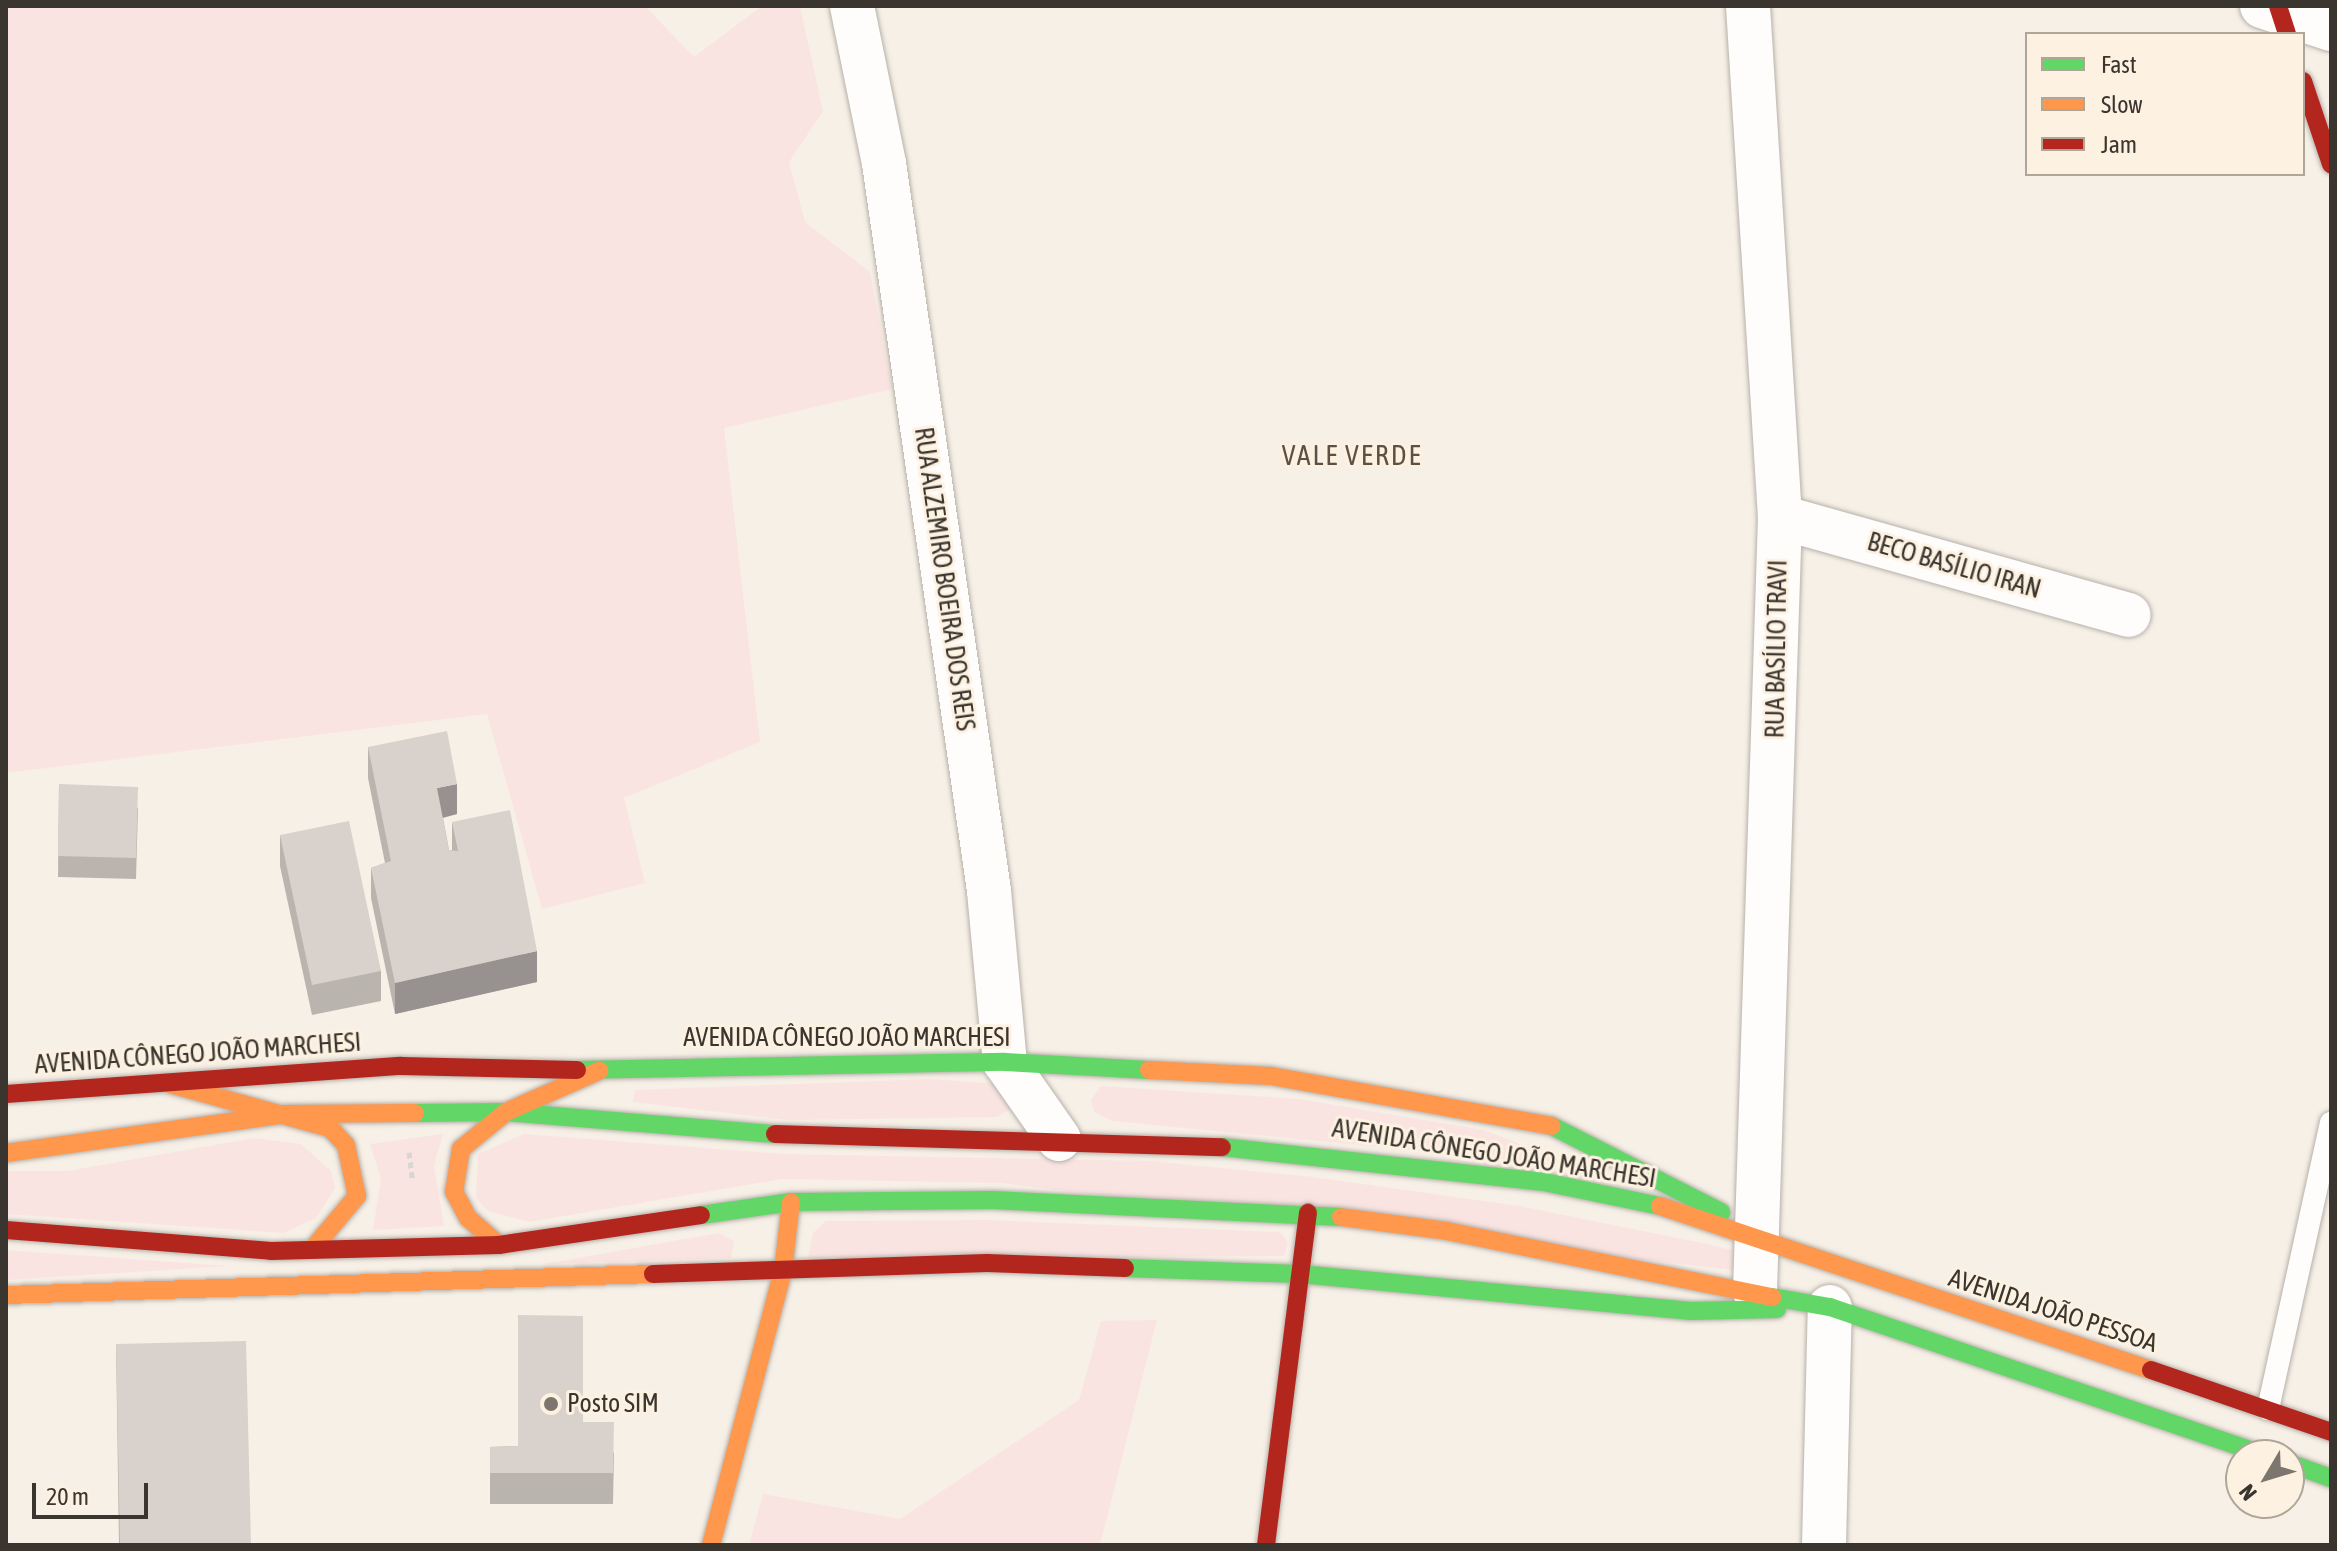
<!DOCTYPE html>
<meta charset="utf-8">
<style>
body{margin:0}
#map{position:relative;width:2337px;height:1551px;overflow:hidden;background:#f7f0e7;font-family:"Asap Condensed",sans-serif}
div>[style]{position:absolute}
[style*='--x']{left:calc(var(--x)*1px);top:calc(var(--y)*1px);width:calc(var(--w)*1px);rotate:calc(var(--a)*1deg)}
.green>*{inset:0;background:#fae4e2}
.path>*{height:5px;margin-top:-2.5px;transform-origin:0;background:repeating-linear-gradient(90deg,#d8d6d3 0 6px,transparent 0 10px)}
.roads{filter:drop-shadow(0 0 2px #b6b1aa) drop-shadow(0 0 2px #b6b1aa)}
.lane>*{height:22px;margin:-11px;padding:0 11px;transform-origin:11px;border-radius:11px;background:#fefdfb}
.street>*{height:44px;margin:-22px;padding:0 22px;transform-origin:22px;border-radius:22px;background:#fefdfb}
.fast>*{height:18px;margin:-9px;padding:0 9px;transform-origin:9px;border-radius:9px;background:#63d668}
.slow>*{height:18px;margin:-9px;padding:0 9px;transform-origin:9px;border-radius:9px;background:#ff974d}
.jam>*{height:18px;margin:-9px;padding:0 9px;transform-origin:9px;border-radius:9px;background:#b3261e}
.wall>*{inset:0;background:#bab4af}
.shaded-wall>*{inset:0;background:#97928f}
.building>*{inset:0;background:#d8d1cc}
.dots>*{width:22px;height:22px;translate:-50% -50%;box-sizing:border-box;border:4px solid #fdf1e1;border-radius:50%}
span{translate:-50% -50%;white-space:nowrap;text-align:center;line-height:1.15;-webkit-text-stroke:6px #fdf1e1;paint-order:stroke}
.street-label{font-size:26px;color:#3a352f}
.poi-label{font-size:26px;color:#3a352f}
.left{translate:0 -50%;text-align:left}
.neighbourhood-label{font-size:28px;color:#5c5144;letter-spacing:2px}
.frame{position:absolute;inset:0;border:8px solid #3a352f;pointer-events:none}
.legend{position:absolute;left:2025px;top:32px;width:280px;height:144px;box-sizing:border-box;background:#fdf1e1;border:2px solid #afa69a;margin:0;padding:10px 14px;list-style:none;font-size:24px;color:#3a352f}
.legend li{display:flex;align-items:center;gap:16px;height:40px}
.legend b{width:40px;border:2px solid #afa69a}
.north{position:absolute;left:2225px;top:1439px;width:80px;height:80px;box-sizing:border-box;background:#fdf1e1;border:2px solid #afa69a;border-radius:50%;rotate:232deg;font-size:22px;font-weight:700;line-height:32px;text-align:center;color:#3a352f}
.north::after{content:'';display:block;margin:auto;width:28px;height:36px;background:#7c766f;clip-path:polygon(50% 0,100% 100%,50% 72%,0 100%)}
.scale{position:absolute;left:32px;top:1483px;width:116px;height:36px;box-sizing:border-box;border:4px solid #3a352f;border-top:0;padding-left:10px;font-size:24px;line-height:28px;white-space:nowrap;color:#3a352f;-webkit-text-stroke:6px #fdf1e1;paint-order:stroke}
</style>
<div id="map">
<div class="green">
<div style="clip-path:polygon(6px 6px,645px 6px,694px 57px,762px 6px,800px 6px,823px 111px,789px 162px,805px 222px,870px 272px,892px 389px,724px 428px,760px 742px,624px 798px,645px 883px,542px 909px,487px 714px,6px 773px)"></div>
<div style="clip-path:polygon(931px 1079px,998px 1084px,1011px 1109px,997px 1117px,788px 1120px,633px 1102px,635px 1090px)"></div>
<div style="clip-path:polygon(1101px 1086px,1299px 1099px,1484px 1130px,1555px 1158px,1543px 1163px,1113px 1121px,1094px 1112px,1091px 1100px)"></div>
<div style="clip-path:polygon(443px 1134px,434px 1166px,444px 1226px,373px 1230px,381px 1178px,370px 1144px)"></div>
<div style="clip-path:polygon(524px 1134px,782px 1154px,1151px 1161px,1313px 1177px,1519px 1206px,1707px 1244px,1750px 1255px,1749px 1272px,1000px 1183px,782px 1179px,529px 1222px,488px 1211px,476px 1198px,478px 1154px)"></div>
<div style="clip-path:polygon(254px 1138px,301px 1144px,331px 1171px,335px 1188px,316px 1218px,284px 1233px,6px 1214px,6px 1171px,67px 1171px)"></div>
<div style="clip-path:polygon(988px 1220px,1280px 1232px,1288px 1242px,1284px 1256px,808px 1258px,813px 1233px,826px 1221px)"></div>
<div style="clip-path:polygon(719px 1233px,734px 1241px,731px 1258px,544px 1264px)"></div>
<div style="clip-path:polygon(6px 1250px,229px 1266px,6px 1280px)"></div>
<div style="clip-path:polygon(1157px 1320px,1100px 1545px,749px 1545px,763px 1494px,900px 1519px,1079px 1400px,1101px 1321px)"></div>
</div>
<div class="path">
<div style="--x:409;--y:1152;--w:26;--a:83"></div>
</div>
<div class="roads">
<div class="lane">
<div style="--x:2268;--y:1409;--w:293;--a:-77.6"></div>
</div>
<div class="street">
<div style="--x:852;--y:6;--w:160;--a:78.5"></div>
<div style="--x:884;--y:163;--w:736;--a:81.79"></div>
<div style="--x:989;--y:891;--w:172;--a:84.7"></div>
<div style="--x:1005;--y:1062;--w:94;--a:55"></div>
<div style="--x:1748;--y:6;--w:512;--a:86.42"></div>
<div style="--x:1780;--y:517;--w:775;--a:91.85"></div>
<div style="--x:2262;--y:6;--w:73;--a:18.4"></div>
<div style="--x:1780;--y:517;--w:362;--a:15.7"></div>
<div style="--x:1824;--y:1545;--w:238;--a:-88.6"></div>
</div>
<div class="fast">
<div style="--x:577;--y:1070;--w:428;--a:-1.1"></div>
<div style="--x:1005;--y:1062;--w:144;--a:3.2"></div>
<div style="--x:415;--y:1113;--w:91;--a:-0.6"></div>
<div style="--x:506;--y:1112;--w:270;--a:4.7"></div>
<div style="--x:1552;--y:1126;--w:190;--a:27"></div>
<div style="--x:1222;--y:1147;--w:324;--a:6.2"></div>
<div style="--x:1544;--y:1182;--w:118;--a:11.7"></div>
<div style="--x:701;--y:1215;--w:91;--a:-8.2"></div>
<div style="--x:791;--y:1202;--w:201;--a:-0.6"></div>
<div style="--x:992;--y:1200;--w:349;--a:2.8"></div>
<div style="--x:1125;--y:1268;--w:175;--a:2"></div>
<div style="--x:1300;--y:1274;--w:393;--a:5.4"></div>
<div style="--x:1691;--y:1311;--w:86;--a:-1.3"></div>
<div style="--x:1772;--y:1297;--w:59;--a:9.8"></div>
<div style="--x:1830;--y:1307;--w:459;--a:18.8"></div>
<div style="--x:2289;--y:1463;--w:45;--a:19.7"></div>
</div>
<div class="slow">
<div style="--x:1149;--y:1070;--w:122;--a:2.8"></div>
<div style="--x:1271;--y:1076;--w:285;--a:10.1"></div>
<div style="--x:170;--y:1084;--w:166;--a:15.4"></div>
<div style="--x:330;--y:1128;--w:23;--a:47"></div>
<div style="--x:346;--y:1145;--w:52;--a:77.8"></div>
<div style="--x:357;--y:1196;--w:65;--a:130"></div>
<div style="--x:6;--y:1153;--w:283;--a:-7.9"></div>
<div style="--x:286;--y:1114;--w:129;--a:-0.4"></div>
<div style="--x:1660;--y:1206;--w:518;--a:18.47"></div>
<div style="--x:1341;--y:1217;--w:107;--a:7.5"></div>
<div style="--x:1447;--y:1231;--w:332;--a:11.5"></div>
<div style="--x:499;--y:1245;--w:41;--a:-138.9"></div>
<div style="--x:468;--y:1218;--w:30;--a:-118"></div>
<div style="--x:454;--y:1192;--w:44;--a:-80.8"></div>
<div style="--x:461;--y:1149;--w:58;--a:-39.4"></div>
<div style="--x:506;--y:1112;--w:102;--a:-23.8"></div>
<div style="--x:6;--y:1295;--w:647;--a:-1.86"></div>
<div style="--x:711;--y:1545;--w:283;--a:-75.3"></div>
<div style="--x:783;--y:1271;--w:69;--a:-83.4"></div>
</div>
<div class="jam">
<div style="--x:2278;--y:6;--w:29;--a:72"></div>
<div style="--x:2303;--y:81;--w:88;--a:71.4"></div>
<div style="--x:6;--y:1094;--w:396;--a:-4.1"></div>
<div style="--x:401;--y:1066;--w:176;--a:1.3"></div>
<div style="--x:775;--y:1134;--w:447;--a:1.7"></div>
<div style="--x:6;--y:1230;--w:266;--a:4.5"></div>
<div style="--x:271;--y:1251;--w:228;--a:-1.5"></div>
<div style="--x:499;--y:1245;--w:204;--a:-8.4"></div>
<div style="--x:653;--y:1274;--w:334;--a:-1.9"></div>
<div style="--x:987;--y:1263;--w:138;--a:2.1"></div>
<div style="--x:2151;--y:1370;--w:190;--a:19"></div>
<div style="--x:1266;--y:1545;--w:335;--a:-82.8"></div>
</div>
</div>
<div class="wall">
<div style="clip-path:polygon(368px 747px,457px 814px,443px 818px,449px 850px,452px 850px,452px 822px,537px 982px,395px 1014px,371px 898px,371px 868px,385px 863px,368px 778px)"></div>
<div style="clip-path:polygon(59px 784px,138px 808px,136px 879px,58px 877px)"></div>
<div style="clip-path:polygon(280px 835px,381px 971px,381px 1001px,312px 1015px,280px 866px)"></div>
<div style="clip-path:polygon(116px 1344px,251px 1545px,119px 1545px)"></div>
<div style="clip-path:polygon(583px 1422px,614px 1453px,613px 1504px,490px 1504px,490px 1447px,518px 1446px)"></div>
</div>
<div class="shaded-wall">
<div style="clip-path:polygon(457px 784px,457px 814px,437px 819px,437px 788px)"></div>
<div style="clip-path:polygon(537px 951px,537px 982px,395px 1014px,395px 983px)"></div>
</div>
<div class="building">
<div style="clip-path:polygon(447px 731px,457px 784px,437px 788px,449px 850px,458px 851px,452px 822px,510px 810px,537px 951px,395px 983px,371px 868px,391px 861px,368px 747px)"></div>
<div style="clip-path:polygon(59px 784px,138px 787px,136px 858px,58px 856px)"></div>
<div style="clip-path:polygon(349px 821px,381px 971px,312px 985px,280px 835px)"></div>
<div style="clip-path:polygon(518px 1315px,583px 1316px,583px 1422px,614px 1422px,613px 1473px,490px 1473px,490px 1447px,518px 1446px)"></div>
<div style="clip-path:polygon(246px 1341px,251px 1545px,120px 1545px,116px 1344px)"></div>
</div>
<div class="dots">
<div style="left:551px;top:1404px;background:#7c766f"></div>
</div>
<div class="street-label">
<span style="left:1954px;top:566px;rotate:16deg">BECO BASÍLIO IRAN</span>
<span style="left:944px;top:579px;rotate:82deg">RUA ALZEMIRO BOEIRA DOS REIS</span>
<span style="left:1777px;top:649px;rotate:-89deg">RUA BASÍLIO TRAVI</span>
<span style="left:847px;top:1038px">AVENIDA CÔNEGO JOÃO MARCHESI</span>
<span style="left:198px;top:1054px;rotate:-4deg">AVENIDA CÔNEGO JOÃO MARCHESI</span>
<span style="left:1494px;top:1154px;rotate:9deg">AVENIDA CÔNEGO JOÃO MARCHESI</span>
<span style="left:2053px;top:1311px;rotate:18deg">AVENIDA JOÃO PESSOA</span>
</div>
<div class="poi-label">
<span class="left" style="left:567px;top:1404px">Posto SIM</span>
</div>
<div class="neighbourhood-label">
<span style="left:1352px;top:455px">VALE VERDE</span>
</div>
<div class="frame"></div>
<ul class="legend">
<li><b style="height:10px;background:#63d668"></b>Fast</li>
<li><b style="height:10px;background:#ff974d"></b>Slow</li>
<li><b style="height:10px;background:#b3261e"></b>Jam</li>
</ul>
<div class="north">N</div>
<div class="scale">20 m</div>
</div>
